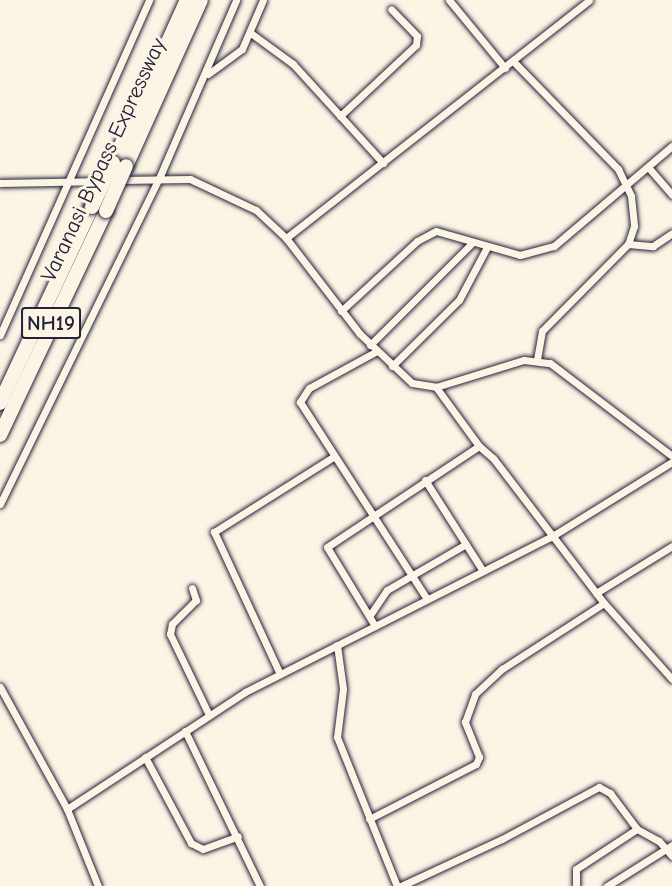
<!DOCTYPE html>
<style>
body{margin:0}
#map{position:relative;width:672px;height:886px;overflow:hidden;background:#fcf5e5;font-family:"Comic Neue",sans-serif}
div>[style]{position:absolute}
[style*='--x']{left:calc(var(--x)*1px);top:calc(var(--y)*1px);width:calc(var(--w)*1px);rotate:calc(var(--a)*1deg)}
.roads{filter:drop-shadow(0 0 2px #22223b) drop-shadow(0 0 2px #22223b)}
.street>*{height:7px;margin:-3.5px;padding:0 3.5px;transform-origin:3.5px;border-radius:3.5px;background:#fcf5e5}
.highway>*{height:14px;margin:-7px;padding:0 7px;transform-origin:7px;border-radius:7px;background:#fcf5e5}
.bridges{filter:drop-shadow(0 0 2px #22223b) drop-shadow(0 0 2px #22223b)}
.highway-bridge>*{height:14px;margin:-7px;padding:0 7px;transform-origin:7px;border-radius:7px;background:#fcf5e5}
span{translate:-50% -50%;white-space:nowrap;text-align:center;line-height:1.15;-webkit-text-stroke:6px #fcf5e5;paint-order:stroke}
.shield-label span{padding:2px 4px;background:#fcf5e5;border:2px solid;border-radius:4px;-webkit-text-stroke-width:0}
.shield-label{font-size:21px;color:#22223b;font-weight:700}
.street-label{font-size:22px;color:#22223b}
</style>
<div id="map">
<div class="roads">
<div class="street">
<div style="--x:449;--y:0;--w:88;--a:50.5"></div>
<div style="--x:252;--y:34;--w:51;--a:36.2"></div>
<div style="--x:293;--y:64;--w:134;--a:47.7"></div>
<div style="--x:513;--y:61;--w:151;--a:45.8"></div>
<div style="--x:618;--y:169;--w:30;--a:64"></div>
<div style="--x:631;--y:196;--w:30;--a:84"></div>
<div style="--x:634;--y:226;--w:19;--a:108"></div>
<div style="--x:628;--y:244;--w:122;--a:134.7"></div>
<div style="--x:542;--y:331;--w:29;--a:100"></div>
<div style="--x:208;--y:74;--w:42;--a:-36.3"></div>
<div style="--x:242;--y:49;--w:53;--a:-66.8"></div>
<div style="--x:340;--y:116;--w:104;--a:-43.1"></div>
<div style="--x:416;--y:45;--w:9;--a:-84"></div>
<div style="--x:417;--y:36;--w:37;--a:-134"></div>
<div style="--x:648;--y:167;--w:37;--a:49"></div>
<div style="--x:119;--y:180;--w:71;--a:-0.8"></div>
<div style="--x:190;--y:179;--w:73;--a:25.2"></div>
<div style="--x:256;--y:210;--w:41;--a:43"></div>
<div style="--x:286;--y:238;--w:121;--a:52.4"></div>
<div style="--x:360;--y:334;--w:71;--a:43.3"></div>
<div style="--x:412;--y:383;--w:24;--a:9"></div>
<div style="--x:436;--y:387;--w:92;--a:-17.1"></div>
<div style="--x:524;--y:360;--w:26;--a:7"></div>
<div style="--x:550;--y:363;--w:153;--a:37.3"></div>
<div style="--x:0;--y:183;--w:105;--a:-1.1"></div>
<div style="--x:286;--y:238;--w:385;--a:-38.1"></div>
<div style="--x:628;--y:244;--w:25;--a:5"></div>
<div style="--x:653;--y:246;--w:23;--a:-34"></div>
<div style="--x:341;--y:311;--w:103;--a:-42.6"></div>
<div style="--x:417;--y:241;--w:21;--a:-28"></div>
<div style="--x:436;--y:231;--w:87;--a:15.9"></div>
<div style="--x:520;--y:255;--w:35;--a:-15"></div>
<div style="--x:554;--y:246;--w:155;--a:-40.3"></div>
<div style="--x:0;--y:335;--w:367;--a:-66"></div>
<div style="--x:370;--y:345;--w:143;--a:-45"></div>
<div style="--x:377;--y:351;--w:77;--a:151.4"></div>
<div style="--x:309;--y:388;--w:17;--a:123"></div>
<div style="--x:300;--y:402;--w:234;--a:57.2"></div>
<div style="--x:392;--y:366;--w:94;--a:-44.6"></div>
<div style="--x:459;--y:300;--w:58;--a:-62.1"></div>
<div style="--x:479;--y:446;--w:18;--a:41"></div>
<div style="--x:493;--y:458;--w:183;--a:52.6"></div>
<div style="--x:604;--y:603;--w:102;--a:48.2"></div>
<div style="--x:425;--y:480;--w:108;--a:57.5"></div>
<div style="--x:0;--y:504;--w:365;--a:-64"></div>
<div style="--x:160;--y:176;--w:192;--a:-66.6"></div>
<div style="--x:192;--y:588;--w:13;--a:72"></div>
<div style="--x:196;--y:600;--w:34;--a:135"></div>
<div style="--x:172;--y:624;--w:10;--a:101"></div>
<div style="--x:170;--y:634;--w:90;--a:64.3"></div>
<div style="--x:596;--y:593;--w:89;--a:-31.7"></div>
<div style="--x:370;--y:615;--w:30;--a:-56"></div>
<div style="--x:387;--y:590;--w:91;--a:-30.2"></div>
<div style="--x:375;--y:626;--w:92;--a:-121.3"></div>
<div style="--x:327;--y:547;--w:182;--a:-33.6"></div>
<div style="--x:479;--y:446;--w:73;--a:-126.1"></div>
<div style="--x:337;--y:645;--w:44;--a:82.2"></div>
<div style="--x:343;--y:689;--w:48;--a:97.1"></div>
<div style="--x:337;--y:737;--w:161;--a:68.1"></div>
<div style="--x:280;--y:674;--w:157;--a:-114.9"></div>
<div style="--x:214;--y:532;--w:141;--a:-32.2"></div>
<div style="--x:0;--y:687;--w:139;--a:61.2"></div>
<div style="--x:67;--y:809;--w:213;--a:-33.3"></div>
<div style="--x:245;--y:692;--w:343;--a:-26.9"></div>
<div style="--x:551;--y:537;--w:142;--a:-31.8"></div>
<div style="--x:185;--y:731;--w:172;--a:64.2"></div>
<div style="--x:145;--y:757;--w:98;--a:61.9"></div>
<div style="--x:191;--y:843;--w:13;--a:27"></div>
<div style="--x:203;--y:849;--w:37;--a:-20"></div>
<div style="--x:67;--y:809;--w:83;--a:68.1"></div>
<div style="--x:369;--y:819;--w:120;--a:-27.2"></div>
<div style="--x:476;--y:764;--w:8;--a:-67"></div>
<div style="--x:479;--y:757;--w:38;--a:-112"></div>
<div style="--x:465;--y:722;--w:30;--a:-70"></div>
<div style="--x:475;--y:694;--w:37;--a:-43"></div>
<div style="--x:502;--y:669;--w:121;--a:-32.9"></div>
<div style="--x:401;--y:886;--w:111;--a:-25"></div>
<div style="--x:502;--y:839;--w:110;--a:-28.2"></div>
<div style="--x:599;--y:787;--w:13;--a:29"></div>
<div style="--x:610;--y:793;--w:45;--a:53.1"></div>
<div style="--x:637;--y:829;--w:25;--a:29"></div>
<div style="--x:659;--y:841;--w:20;--a:49"></div>
<div style="--x:576;--y:886;--w:17;--a:-90"></div>
<div style="--x:576;--y:869;--w:73;--a:-33.3"></div>
<div style="--x:607;--y:886;--w:77;--a:-32.2"></div>
</div>
<div class="highway">
<div style="--x:113;--y:163;--w:179;--a:-65.6"></div>
<div style="--x:126;--y:166;--w:182;--a:-65.7"></div>
<div style="--x:0;--y:403;--w:217;--a:-64.9"></div>
<div style="--x:0;--y:435;--w:248;--a:-64.7"></div>
</div>
</div>
<div class="bridges">
<div class="highway-bridge">
<div style="--x:92;--y:207;--w:49;--a:-64.5"></div>
<div style="--x:106;--y:211;--w:49;--a:-66"></div>
</div>
</div>
<div class="shield-label">
<span style="left:51px;top:323px">NH19</span>
</div>
<div class="street-label">
<span style="left:104px;top:160px;rotate:-65deg">Varanasi Bypass Expressway</span>
</div>
</div>
